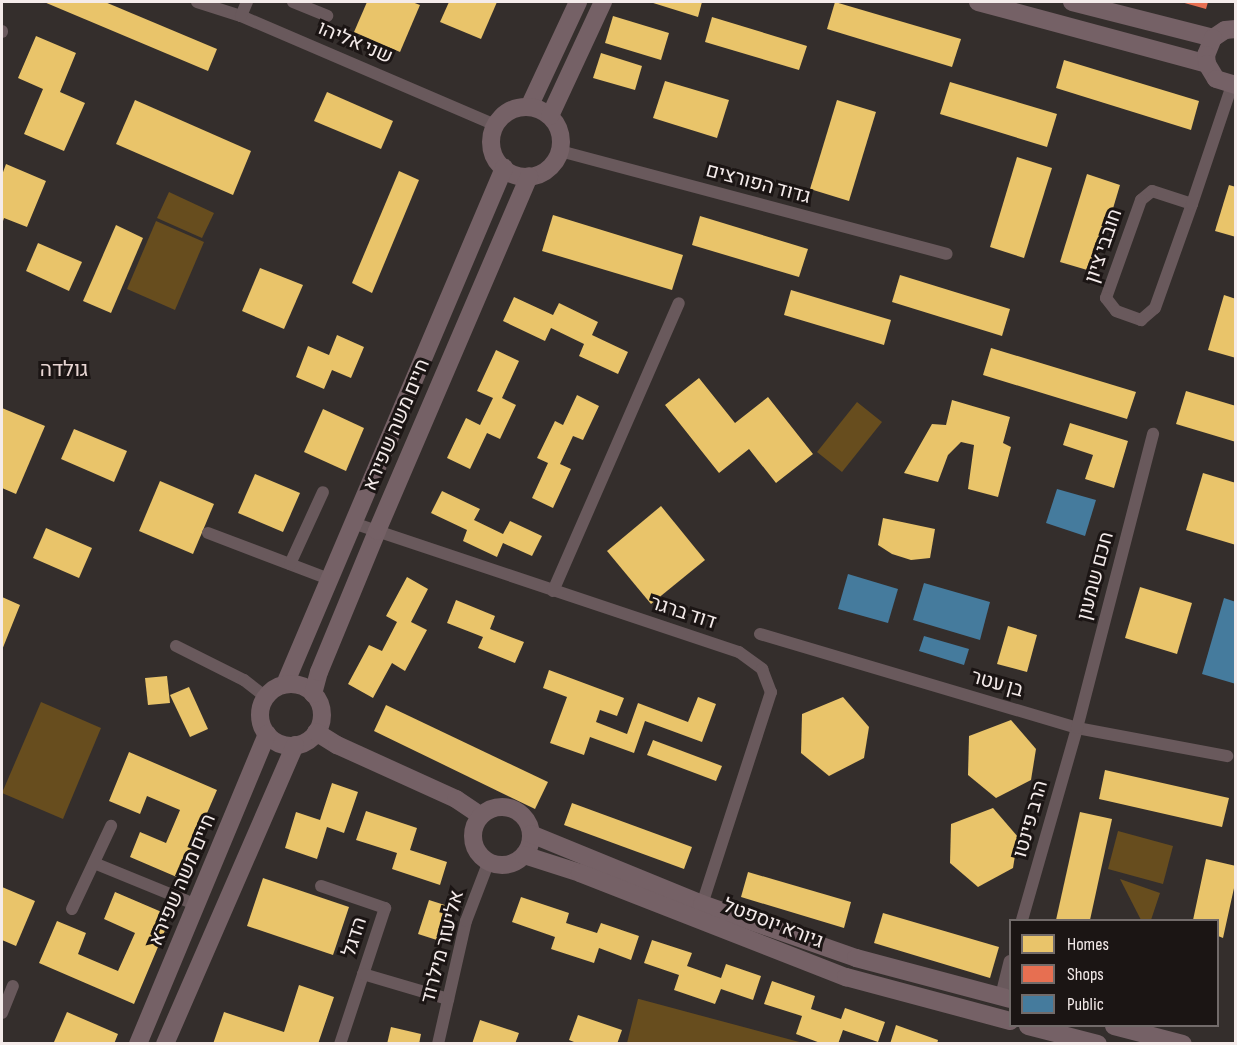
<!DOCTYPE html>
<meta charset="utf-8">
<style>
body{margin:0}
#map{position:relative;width:1237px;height:1045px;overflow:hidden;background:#342e2c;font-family:"Sofia Sans Condensed",Heebo,sans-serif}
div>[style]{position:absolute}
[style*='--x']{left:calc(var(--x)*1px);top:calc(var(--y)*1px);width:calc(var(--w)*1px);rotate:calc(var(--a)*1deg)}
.green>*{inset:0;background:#674d1e}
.homes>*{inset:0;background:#e9c46a}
.shops>*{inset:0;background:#e76f51}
.public>*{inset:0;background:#457b9d}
.street>*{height:12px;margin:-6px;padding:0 6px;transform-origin:6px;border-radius:6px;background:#69595c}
.secondary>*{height:18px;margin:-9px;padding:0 9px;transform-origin:9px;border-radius:9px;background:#756166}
.secondary>.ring{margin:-9px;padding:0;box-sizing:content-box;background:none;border:18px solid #756166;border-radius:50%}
span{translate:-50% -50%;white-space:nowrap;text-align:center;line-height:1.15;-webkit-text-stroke:6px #1b1514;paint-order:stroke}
.street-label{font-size:20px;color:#f4ebea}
.neighbourhood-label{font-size:21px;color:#e8d6d3}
.frame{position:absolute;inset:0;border:3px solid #f4ebea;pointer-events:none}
.legend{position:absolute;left:1009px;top:919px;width:210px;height:108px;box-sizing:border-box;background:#1b1514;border:2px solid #726b6a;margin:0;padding:8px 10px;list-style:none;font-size:18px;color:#f4ebea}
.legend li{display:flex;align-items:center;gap:12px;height:30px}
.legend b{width:30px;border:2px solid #726b6a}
</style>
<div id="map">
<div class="green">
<div style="clip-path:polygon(169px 192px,214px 213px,202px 238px,157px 218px)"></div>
<div style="clip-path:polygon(156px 221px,204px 242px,175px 310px,127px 289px)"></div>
<div style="clip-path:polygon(857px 402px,882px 422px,842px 472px,817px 452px)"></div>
<div style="clip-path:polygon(41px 702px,101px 728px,63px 819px,2px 793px)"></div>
<div style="clip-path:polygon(1118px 831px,1173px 846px,1163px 884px,1108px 869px)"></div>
<div style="clip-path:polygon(1120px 879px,1160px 893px,1151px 920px,1141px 920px)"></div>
<div style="clip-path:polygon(638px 999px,639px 999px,803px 1043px,627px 1043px)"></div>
</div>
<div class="homes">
<div style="clip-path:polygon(44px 2px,105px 2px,217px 49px,208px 71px)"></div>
<div style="clip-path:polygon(367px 2px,412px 2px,420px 5px,400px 52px,354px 32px)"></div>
<div style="clip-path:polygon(449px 2px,497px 2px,481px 39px,440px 22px)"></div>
<div style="clip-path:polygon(650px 2px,702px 2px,698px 17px)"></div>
<div style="clip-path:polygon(835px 2px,961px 39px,952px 67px,827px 29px)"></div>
<div style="clip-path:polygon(613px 16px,669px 33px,661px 60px,605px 43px)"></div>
<div style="clip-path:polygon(712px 17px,807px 46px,799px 70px,705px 42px)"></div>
<div style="clip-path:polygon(36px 36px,76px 53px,60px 92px,85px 103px,64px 151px,24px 134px,43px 89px,18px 78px)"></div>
<div style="clip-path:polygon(601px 53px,642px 66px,635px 90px,593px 78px)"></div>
<div style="clip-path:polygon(1064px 60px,1199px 101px,1191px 130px,1056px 88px)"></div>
<div style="clip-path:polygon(665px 81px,729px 100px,717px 138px,653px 118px)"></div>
<div style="clip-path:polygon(950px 82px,1057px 114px,1047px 147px,940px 114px)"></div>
<div style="clip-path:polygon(327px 92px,393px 121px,381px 149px,314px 121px)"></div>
<div style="clip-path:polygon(135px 100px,251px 151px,233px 195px,116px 144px)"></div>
<div style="clip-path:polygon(837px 100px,876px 112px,849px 201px,810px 189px)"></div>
<div style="clip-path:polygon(1017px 157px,1052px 168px,1024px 258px,990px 247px)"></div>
<div style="clip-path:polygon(6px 164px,46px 181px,27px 227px,4px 218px,2px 224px,2px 175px)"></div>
<div style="clip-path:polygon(399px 171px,419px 180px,372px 293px,352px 283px)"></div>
<div style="clip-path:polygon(1087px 174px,1120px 185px,1094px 272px,1060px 262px)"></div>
<div style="clip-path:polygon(1229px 185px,1236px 187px,1236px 237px,1215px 231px)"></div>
<div style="clip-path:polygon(553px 215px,683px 255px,672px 290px,542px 251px)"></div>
<div style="clip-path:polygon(700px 216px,808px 249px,799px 277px,692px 245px)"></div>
<div style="clip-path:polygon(116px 225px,143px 238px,111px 313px,83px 301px)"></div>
<div style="clip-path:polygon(38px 243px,82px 262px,69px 291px,26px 271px)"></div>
<div style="clip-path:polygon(260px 268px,303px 285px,284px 329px,242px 311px)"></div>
<div style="clip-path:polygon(900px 275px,1010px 309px,1002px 336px,892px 302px)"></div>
<div style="clip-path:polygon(791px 290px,891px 320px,884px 345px,784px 315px)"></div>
<div style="clip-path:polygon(1224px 295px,1236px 299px,1236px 358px,1208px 350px)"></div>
<div style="clip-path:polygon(514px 297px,553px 315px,559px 303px,598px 322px,592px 335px,628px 352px,618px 374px,579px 356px,584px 344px,551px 328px,545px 341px,503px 321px)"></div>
<div style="clip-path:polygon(337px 335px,364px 347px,351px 378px,332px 370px,324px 389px,296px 377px,308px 346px,329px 355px)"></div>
<div style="clip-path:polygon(991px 348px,1136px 392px,1127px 419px,983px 375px)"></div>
<div style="clip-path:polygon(496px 350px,519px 361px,502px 398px,516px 405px,500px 439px,487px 433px,470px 469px,447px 458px,466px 418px,480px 425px,493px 398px,477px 391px)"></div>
<div style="clip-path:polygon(699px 378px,735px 423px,768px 397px,813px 454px,776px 483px,749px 449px,719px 473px,665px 405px)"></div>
<div style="clip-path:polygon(1186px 391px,1236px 406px,1236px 442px,1176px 424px)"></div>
<div style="clip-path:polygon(577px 395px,599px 406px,583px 440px,573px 436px,560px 464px,571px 469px,553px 508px,532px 498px,548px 463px,537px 458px,555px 421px,563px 425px)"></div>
<div style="clip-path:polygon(952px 400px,1010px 417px,1003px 443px,1011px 447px,998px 497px,968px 489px,974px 445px,961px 442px,948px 455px,938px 482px,904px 473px,932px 424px,946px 425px)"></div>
<div style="clip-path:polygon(2px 408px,45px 426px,16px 494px,2px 488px)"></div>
<div style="clip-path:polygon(323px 409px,364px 428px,346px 471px,304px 452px)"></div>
<div style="clip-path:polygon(1070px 423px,1128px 441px,1114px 488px,1085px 479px,1093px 455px,1063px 445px)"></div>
<div style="clip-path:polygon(74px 429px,127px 451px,114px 482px,61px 459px)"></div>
<div style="clip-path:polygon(1203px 473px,1236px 483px,1236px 545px,1186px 530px)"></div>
<div style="clip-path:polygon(255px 474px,300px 493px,283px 532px,238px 513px)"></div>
<div style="clip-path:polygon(160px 481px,214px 504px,193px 554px,139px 531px)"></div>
<div style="clip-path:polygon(442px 491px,480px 509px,474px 520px,503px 534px,510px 521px,542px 536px,532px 556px,503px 543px,497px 557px,463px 541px,467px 530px,431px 513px)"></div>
<div style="clip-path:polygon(661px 506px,705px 560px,651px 604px,607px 551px)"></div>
<div style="clip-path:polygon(883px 518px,935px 529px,930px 558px,911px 560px,892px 554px,878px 545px)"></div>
<div style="clip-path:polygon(46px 528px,92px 548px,79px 578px,33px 558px)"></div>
<div style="clip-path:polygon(407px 577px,428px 589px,411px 622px,427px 630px,405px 671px,392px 663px,373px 698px,348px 684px,369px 645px,382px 651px,397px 622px,386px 616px)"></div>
<div style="clip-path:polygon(1140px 587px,1192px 603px,1177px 654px,1125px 638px)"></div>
<div style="clip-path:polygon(2px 597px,20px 605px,2px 650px)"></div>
<div style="clip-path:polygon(456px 600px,495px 616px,490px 629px,524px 642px,515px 663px,478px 648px,483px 637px,447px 623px)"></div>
<div style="clip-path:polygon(1008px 626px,1037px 635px,1027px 672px,997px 664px)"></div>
<div style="clip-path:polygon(549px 670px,624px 698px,617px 716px,600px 710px,596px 722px,627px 734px,638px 703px,688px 722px,698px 697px,716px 704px,702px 742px,645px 721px,634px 753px,590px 737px,584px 755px,550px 743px,567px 697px,543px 688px)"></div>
<div style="clip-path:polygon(167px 676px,170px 703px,148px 705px,145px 678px)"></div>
<div style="clip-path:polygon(189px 687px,208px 729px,190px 737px,170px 695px)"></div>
<div style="clip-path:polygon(843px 697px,869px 727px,864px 758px,829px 776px,801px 753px,802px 714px)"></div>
<div style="clip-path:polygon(386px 705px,548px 782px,535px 809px,374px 731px)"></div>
<div style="clip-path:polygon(1011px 720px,1036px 749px,1031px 780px,996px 798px,968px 775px,969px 736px)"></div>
<div style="clip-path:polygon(653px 740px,722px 766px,716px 781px,647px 755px)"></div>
<div style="clip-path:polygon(129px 752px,217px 790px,179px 878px,130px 857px,140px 832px,166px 843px,180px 810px,147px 796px,140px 814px,109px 801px)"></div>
<div style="clip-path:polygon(1105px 770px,1229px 798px,1222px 827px,1099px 799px)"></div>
<div style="clip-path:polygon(332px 783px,358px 792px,344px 833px,327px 827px,317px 859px,285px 848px,296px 812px,320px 820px)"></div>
<div style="clip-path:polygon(572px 803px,692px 847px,684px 869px,564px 825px)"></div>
<div style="clip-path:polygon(993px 808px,1018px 837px,1013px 868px,978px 887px,950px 863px,951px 824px)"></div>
<div style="clip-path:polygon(366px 811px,417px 828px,410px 850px,447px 862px,440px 885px,392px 869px,397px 853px,356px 840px)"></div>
<div style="clip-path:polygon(1080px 812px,1112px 819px,1090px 920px,1056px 920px)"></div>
<div style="clip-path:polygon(1206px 859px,1236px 866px,1236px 879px,1223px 938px,1218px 936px,1218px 920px,1193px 920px)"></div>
<div style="clip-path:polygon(748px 872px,851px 902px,844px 928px,741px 897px)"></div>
<div style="clip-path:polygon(263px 878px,349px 907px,333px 955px,247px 926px)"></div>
<div style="clip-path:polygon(2px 887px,35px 901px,16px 946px,2px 940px)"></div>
<div style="clip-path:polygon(115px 892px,171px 916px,134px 1004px,39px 963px,57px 921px,86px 933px,78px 954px,118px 971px,135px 933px,104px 919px)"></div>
<div style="clip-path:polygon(521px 897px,569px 913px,566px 923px,597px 933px,601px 923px,639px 936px,631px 960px,599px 948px,594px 963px,551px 949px,555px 937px,512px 922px)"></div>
<div style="clip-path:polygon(429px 900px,451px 907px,440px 941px,418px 934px)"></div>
<div style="clip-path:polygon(883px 913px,999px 947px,990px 978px,874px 943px)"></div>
<div style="clip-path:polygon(652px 940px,692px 953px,687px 966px,721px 978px,726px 964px,761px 976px,753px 1000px,721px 989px,715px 1004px,674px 990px,679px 975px,644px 963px)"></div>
<div style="clip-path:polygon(772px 981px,815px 996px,811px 1009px,841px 1019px,845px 1008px,885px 1022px,878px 1042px,843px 1030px,838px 1044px,823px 1044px,796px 1034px,802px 1016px,764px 1004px)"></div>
<div style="clip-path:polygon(299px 985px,334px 997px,318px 1044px,213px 1044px,224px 1012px,284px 1032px)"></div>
<div style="clip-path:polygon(67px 1012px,118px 1034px,114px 1044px,54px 1042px)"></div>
<div style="clip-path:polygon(578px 1015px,622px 1030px,617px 1044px,579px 1044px,569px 1040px)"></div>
<div style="clip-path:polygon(480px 1020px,519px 1033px,515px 1044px,472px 1044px)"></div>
<div style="clip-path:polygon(896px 1025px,938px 1040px,937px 1044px,890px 1044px)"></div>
<div style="clip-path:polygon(391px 1027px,421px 1034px,419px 1044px,387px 1044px)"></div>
</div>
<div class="shops">
<div style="clip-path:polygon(1181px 2px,1208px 2px,1206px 9px)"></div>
</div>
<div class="public">
<div style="clip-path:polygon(1057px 489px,1096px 500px,1085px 536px,1046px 523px)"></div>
<div style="clip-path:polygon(848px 574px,898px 589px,888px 623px,838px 609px)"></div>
<div style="clip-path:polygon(924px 583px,990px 602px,980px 640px,913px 620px)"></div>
<div style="clip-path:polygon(1224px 598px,1236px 602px,1236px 684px,1202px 674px)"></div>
<div style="clip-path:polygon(924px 636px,969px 649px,964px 665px,919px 651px)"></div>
</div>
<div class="street">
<div style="--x:197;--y:2;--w:46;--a:17.7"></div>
<div style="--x:241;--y:16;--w:276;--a:23.2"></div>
<div style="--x:293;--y:2;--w:37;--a:22"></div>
<div style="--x:241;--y:16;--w:15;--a:-67"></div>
<div style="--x:2;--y:32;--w:1;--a:-90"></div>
<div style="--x:560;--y:151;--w:400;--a:14.9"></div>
<div style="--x:1192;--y:204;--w:42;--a:-162"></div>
<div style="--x:1152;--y:191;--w:14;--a:141"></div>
<div style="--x:1141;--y:200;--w:104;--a:109.7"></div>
<div style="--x:1106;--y:298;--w:16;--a:52"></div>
<div style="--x:1116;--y:311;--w:27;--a:20"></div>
<div style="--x:1141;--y:320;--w:18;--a:-41"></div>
<div style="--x:1155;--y:308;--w:110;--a:-70.4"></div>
<div style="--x:1192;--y:204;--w:126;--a:-71.4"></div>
<div style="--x:353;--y:523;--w:407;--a:18.5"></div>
<div style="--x:739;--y:652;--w:29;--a:36"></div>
<div style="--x:762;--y:669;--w:25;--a:69"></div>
<div style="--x:771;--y:692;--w:223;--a:108"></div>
<div style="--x:208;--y:533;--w:129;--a:20.8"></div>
<div style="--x:290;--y:564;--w:79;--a:-65.4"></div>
<div style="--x:553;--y:591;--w:314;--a:-66.4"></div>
<div style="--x:760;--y:634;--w:331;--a:16.5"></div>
<div style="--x:1077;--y:728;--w:153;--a:10.6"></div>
<div style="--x:176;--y:646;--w:76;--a:26.6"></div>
<div style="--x:244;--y:680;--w:28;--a:38"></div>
<div style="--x:94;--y:863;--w:111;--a:22.2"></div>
<div style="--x:321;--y:886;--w:68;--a:19"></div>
<div style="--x:385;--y:908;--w:143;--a:108.3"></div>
<div style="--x:72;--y:909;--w:92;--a:-64.8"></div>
<div style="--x:1022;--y:920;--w:200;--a:-74"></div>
<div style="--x:1077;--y:728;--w:304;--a:-75.5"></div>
<div style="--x:363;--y:974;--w:89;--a:16.4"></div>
<div style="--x:1001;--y:996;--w:36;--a:-76"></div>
<div style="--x:2;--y:1013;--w:29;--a:-68"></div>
<div style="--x:438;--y:1044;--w:126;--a:-77.2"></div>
<div style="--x:466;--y:921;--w:64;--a:-69"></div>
</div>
<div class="secondary">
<div style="--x:978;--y:2;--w:237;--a:15.1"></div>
<div style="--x:1072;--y:2;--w:146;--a:14.3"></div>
<div style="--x:1236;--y:29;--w:11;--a:175"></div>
<div style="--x:1225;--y:30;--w:14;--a:146"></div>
<div style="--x:1213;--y:38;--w:18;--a:112"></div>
<div style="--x:1206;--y:55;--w:9;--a:84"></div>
<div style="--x:1207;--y:64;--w:17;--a:59"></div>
<div style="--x:1216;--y:79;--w:21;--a:17"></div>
<div style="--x:529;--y:107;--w:116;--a:-65"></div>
<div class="ring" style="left:491px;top:107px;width:52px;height:52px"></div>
<div style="--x:550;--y:116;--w:126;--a:-65.1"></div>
<div style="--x:285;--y:684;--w:561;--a:-67"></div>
<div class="ring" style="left:260px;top:684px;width:44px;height:44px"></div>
<div style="--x:313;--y:694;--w:23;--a:-75"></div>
<div style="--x:319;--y:672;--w:152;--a:-67.6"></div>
<div style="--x:377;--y:531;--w:386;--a:-66.8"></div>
<div style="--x:316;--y:732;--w:25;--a:32"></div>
<div style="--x:337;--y:745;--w:131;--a:24.4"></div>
<div style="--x:456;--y:799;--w:30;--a:34"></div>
<div class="ring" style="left:473px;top:807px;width:40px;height:40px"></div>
<div style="--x:531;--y:834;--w:185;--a:22.3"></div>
<div style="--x:702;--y:904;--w:163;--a:19.3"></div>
<div style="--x:856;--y:958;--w:159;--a:14.9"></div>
<div style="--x:524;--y:855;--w:59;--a:17.8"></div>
<div style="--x:580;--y:873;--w:286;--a:21.4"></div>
<div style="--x:846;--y:977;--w:170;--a:15"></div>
<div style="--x:1028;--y:1026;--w:72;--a:14.4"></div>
<div style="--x:1114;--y:1026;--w:71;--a:14.6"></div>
<div style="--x:138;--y:1044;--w:336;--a:-67.4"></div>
<div style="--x:165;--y:1044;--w:326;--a:-66.5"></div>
</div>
<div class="street-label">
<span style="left:355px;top:43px;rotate:23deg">שני אליהו</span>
<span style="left:758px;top:184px;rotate:15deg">גדוד הפורצים</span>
<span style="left:1104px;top:246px;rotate:-71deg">חובבי ציון</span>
<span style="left:397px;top:425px;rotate:-67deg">חיים משה שפירא</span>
<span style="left:1096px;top:576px;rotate:-75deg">חכם שמעון</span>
<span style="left:683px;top:613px;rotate:18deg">דוד ברגר</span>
<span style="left:997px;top:684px;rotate:16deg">בן עטר</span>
<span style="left:1031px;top:819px;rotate:-74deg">הרב פינטו</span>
<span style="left:183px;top:880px;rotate:-67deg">חיים משה שפירא</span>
<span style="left:773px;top:924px;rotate:21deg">גיורא יוספטל</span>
<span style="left:355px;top:937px;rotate:-72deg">הדגל</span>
<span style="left:443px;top:947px;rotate:-75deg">אליעזר מילרוד</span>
</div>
<div class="neighbourhood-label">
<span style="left:64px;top:370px">גולדה</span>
</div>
<div class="frame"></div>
<ul class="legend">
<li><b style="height:16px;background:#e9c46a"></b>Homes</li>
<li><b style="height:16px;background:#e76f51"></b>Shops</li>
<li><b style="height:16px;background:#457b9d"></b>Public</li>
</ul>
</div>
